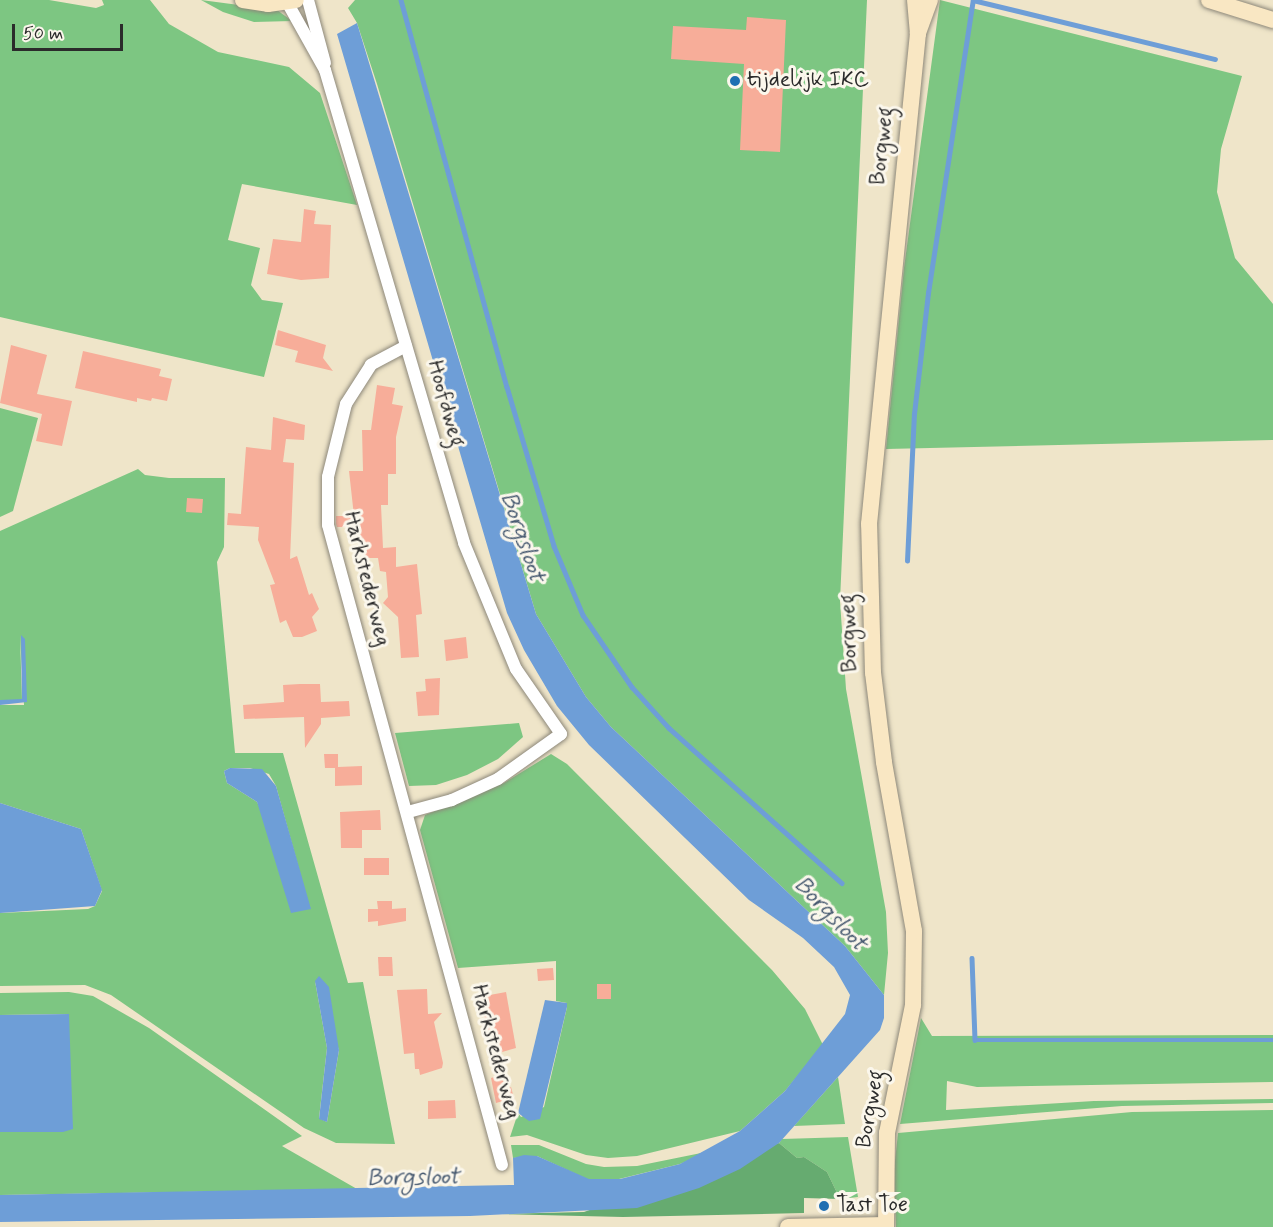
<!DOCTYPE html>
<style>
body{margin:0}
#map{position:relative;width:1273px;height:1227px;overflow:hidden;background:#efe5c9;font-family:Mynerve,sans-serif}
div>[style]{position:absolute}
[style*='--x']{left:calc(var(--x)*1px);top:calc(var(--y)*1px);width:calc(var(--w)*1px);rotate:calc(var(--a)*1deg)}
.green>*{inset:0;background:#7dc682}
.forest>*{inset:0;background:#66ab70}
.water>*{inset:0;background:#6e9ed7}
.stream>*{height:4.5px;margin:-2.25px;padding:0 2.25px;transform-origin:2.25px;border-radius:2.25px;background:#6e9ed7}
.building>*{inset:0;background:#f7ad99}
.roads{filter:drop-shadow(0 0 2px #8d887a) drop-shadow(0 0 2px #8d887a)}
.street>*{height:12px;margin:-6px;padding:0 6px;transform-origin:6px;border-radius:6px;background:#fff}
.secondary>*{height:16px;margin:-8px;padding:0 8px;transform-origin:8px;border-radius:8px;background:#f9e7c3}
.dots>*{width:16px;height:16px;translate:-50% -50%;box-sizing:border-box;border:3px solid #fbf7ec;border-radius:50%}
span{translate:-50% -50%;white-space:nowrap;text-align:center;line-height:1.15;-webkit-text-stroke:6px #fbf7ec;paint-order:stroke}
.poi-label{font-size:22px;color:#2b2b2b}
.left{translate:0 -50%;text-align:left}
.street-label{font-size:22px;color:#2b2b2b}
.water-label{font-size:24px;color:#465970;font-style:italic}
.scale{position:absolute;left:12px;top:24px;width:111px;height:27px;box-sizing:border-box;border:3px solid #2b2b2b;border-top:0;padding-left:8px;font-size:18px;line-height:21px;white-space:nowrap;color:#2b2b2b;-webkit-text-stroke:4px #fbf7ec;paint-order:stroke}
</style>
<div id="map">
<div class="green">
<div style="clip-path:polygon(0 0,49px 0,96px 8px,104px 5px,102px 0,150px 0,169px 24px,218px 52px,289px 67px,320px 93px,357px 205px,242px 184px,228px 240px,260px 248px,251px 285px,262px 300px,283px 303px,264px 377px,0 317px)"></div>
<div style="clip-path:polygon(201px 0,277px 10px,292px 21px,254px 22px,223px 12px)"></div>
<div style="clip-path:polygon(355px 0,867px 0,840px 601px,846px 689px,886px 912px,888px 953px,884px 995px,845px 946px,611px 727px,586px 697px,536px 614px,377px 84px,357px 23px,348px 8px)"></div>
<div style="clip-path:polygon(940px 0,1242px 76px,1221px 149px,1217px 192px,1235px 258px,1273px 304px,1273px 440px,886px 449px,904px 268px)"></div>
<div style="clip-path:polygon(0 408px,38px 418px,13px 511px,0 517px)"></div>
<div style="clip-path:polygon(evenodd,138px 469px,145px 475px,169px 478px,225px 478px,224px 547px,217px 562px,235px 753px,283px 753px,348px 983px,363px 982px,395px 1144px,336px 1143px,304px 1128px,111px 995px,85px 985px,0 986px,0 913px,88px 909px,95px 906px,102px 891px,81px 829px,0 803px,0 705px,24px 705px,20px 635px,22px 700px,0 700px,0 531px,138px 469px,230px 768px,250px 768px,269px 774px,276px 786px,310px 909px,257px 802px,227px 783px,224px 771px,230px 768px,138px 469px,315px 981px,339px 1050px,327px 1122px,319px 1118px,327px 1048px,315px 981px)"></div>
<div style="clip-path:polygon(519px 723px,523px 737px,498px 759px,467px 775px,436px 785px,409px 786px,395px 733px)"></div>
<div style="clip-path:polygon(551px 754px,567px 764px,772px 970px,805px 1009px,823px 1045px,785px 1091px,740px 1131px,637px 1156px,608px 1158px,586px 1155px,527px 1135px,510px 1137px,518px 1113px,521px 1117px,544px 1107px,567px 1007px,567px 1003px,556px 1001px,556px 961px,458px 968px,420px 830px,425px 815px,504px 783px)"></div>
<div style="clip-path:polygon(69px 992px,93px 996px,149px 1028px,302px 1136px,282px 1146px,357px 1189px,0 1195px,0 1132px,63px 1132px,69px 1014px,0 1015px,0 993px)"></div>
<div style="clip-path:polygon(921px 1018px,932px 1036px,1273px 1035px,1273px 1082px,977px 1087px,947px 1081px,946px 1110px,1094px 1101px,1273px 1099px,1273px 1103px,1122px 1106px,900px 1124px)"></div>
<div style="clip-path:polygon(838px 1077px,845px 1124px,794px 1126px)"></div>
<div style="clip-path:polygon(1273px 1110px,1273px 1227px,896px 1227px,894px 1170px,898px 1133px,1132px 1112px)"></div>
<div style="clip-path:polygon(848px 1137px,858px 1197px,840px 1199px,827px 1172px,804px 1157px,797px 1158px,779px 1143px,782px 1139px)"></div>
<div style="clip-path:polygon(511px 1145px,539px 1145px,586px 1164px,604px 1167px,637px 1166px,711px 1151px,680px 1164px,619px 1179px,589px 1180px,537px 1156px,513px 1158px)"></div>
</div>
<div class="forest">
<div style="clip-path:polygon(779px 1143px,797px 1158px,804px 1157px,827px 1172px,840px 1199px,804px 1198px,804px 1213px,623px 1217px,502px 1214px,584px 1212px)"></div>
</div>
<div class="water">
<div style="clip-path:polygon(357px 23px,536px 614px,586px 697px,611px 727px,845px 946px,884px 995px,884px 1018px,880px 1030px,779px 1143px,740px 1169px,699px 1188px,637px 1208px,470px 1216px,0 1222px,0 1195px,514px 1185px,513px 1158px,524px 1155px,537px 1156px,589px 1179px,620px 1179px,680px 1164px,740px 1131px,785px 1091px,845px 1014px,850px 995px,834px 967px,803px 938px,749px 900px,589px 745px,557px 706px,524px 650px,507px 613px,337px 34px)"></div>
<div style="clip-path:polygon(21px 635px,25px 639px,27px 702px,0 705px,0 700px,22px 699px)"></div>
<div style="clip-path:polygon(230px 768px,262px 769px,276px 786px,311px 909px,291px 913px,257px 802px,227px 783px,224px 771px)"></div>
<div style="clip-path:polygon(0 803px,81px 829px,102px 890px,95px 906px,0 913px)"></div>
<div style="clip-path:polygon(319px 976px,329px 987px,339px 1050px,327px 1122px,319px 1119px,327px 1048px,315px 981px)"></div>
<div style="clip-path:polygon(545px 1000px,567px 1003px,567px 1007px,540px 1119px,529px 1121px,518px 1113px)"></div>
<div style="clip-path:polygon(69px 1014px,73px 1129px,63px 1132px,0 1132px,0 1015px)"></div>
</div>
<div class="stream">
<div style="--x:401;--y:0;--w:401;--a:74.7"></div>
<div style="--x:507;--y:387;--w:166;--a:73.5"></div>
<div style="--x:554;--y:546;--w:75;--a:67.2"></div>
<div style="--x:583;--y:615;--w:87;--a:55.8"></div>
<div style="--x:632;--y:687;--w:55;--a:47.9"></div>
<div style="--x:669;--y:728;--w:232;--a:41.9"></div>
<div style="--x:907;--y:561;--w:147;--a:-87.3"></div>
<div style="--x:914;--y:414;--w:122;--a:-83.4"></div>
<div style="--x:928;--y:293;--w:296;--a:-81.3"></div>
<div style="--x:973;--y:0;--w:249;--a:13.7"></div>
<div style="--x:972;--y:958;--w:82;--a:87.9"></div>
<div style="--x:975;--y:1040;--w:298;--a:0"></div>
</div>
<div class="building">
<div style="clip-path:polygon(747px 17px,786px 20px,780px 152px,740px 150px,744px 64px,671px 59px,673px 26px,746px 30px)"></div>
<div style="clip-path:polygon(304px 209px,316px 211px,314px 224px,331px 225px,329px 278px,301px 280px,267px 274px,273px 239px,301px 242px)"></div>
<div style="clip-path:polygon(278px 330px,326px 345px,323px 358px,333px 371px,295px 362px,298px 351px,275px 345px)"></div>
<div style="clip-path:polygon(11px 345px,47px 355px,37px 394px,72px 401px,62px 446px,36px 441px,42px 414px,0 403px)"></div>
<div style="clip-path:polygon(83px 351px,161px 369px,159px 376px,172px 379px,167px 401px,152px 398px,151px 401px,137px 398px,137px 402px,75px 388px)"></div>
<div style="clip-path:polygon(377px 385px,395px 388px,392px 404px,403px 406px,396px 437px,396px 474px,388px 474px,388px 505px,381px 505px,383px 548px,396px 547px,396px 567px,417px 564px,422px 614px,416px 615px,419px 657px,401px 658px,398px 617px,383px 603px,388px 597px,386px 572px,380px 571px,378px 558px,363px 558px,359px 527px,337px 527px,336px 524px,336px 516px,354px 516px,349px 471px,363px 471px,362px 430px,371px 430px)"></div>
<div style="clip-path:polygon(273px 417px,305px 425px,304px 440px,286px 439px,283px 462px,294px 463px,290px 559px,297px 556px,309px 595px,312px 593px,319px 609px,312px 617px,317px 631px,302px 637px,293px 637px,286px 620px,280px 623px,270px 585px,275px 584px,258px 540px,259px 527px,227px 525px,228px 513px,241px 514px,246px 447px,271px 450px)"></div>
<div style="clip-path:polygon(187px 498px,203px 499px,202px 513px,186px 512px)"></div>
<div style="clip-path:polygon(466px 637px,468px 658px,446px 661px,444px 640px)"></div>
<div style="clip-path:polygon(440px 678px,439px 715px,418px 716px,416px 692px,426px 691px,425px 679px)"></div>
<div style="clip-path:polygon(300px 684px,320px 684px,321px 702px,349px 701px,350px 716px,321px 718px,321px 724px,305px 748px,304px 717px,244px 719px,243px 705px,284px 702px,283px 685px)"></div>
<div style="clip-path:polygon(324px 754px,338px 754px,338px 767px,362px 766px,362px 785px,335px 786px,335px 768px,325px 768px)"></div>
<div style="clip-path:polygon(380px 810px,381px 830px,362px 830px,362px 848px,341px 848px,340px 812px)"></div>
<div style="clip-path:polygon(364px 858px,389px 858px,389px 875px,364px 875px)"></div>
<div style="clip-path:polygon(377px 901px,392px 901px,392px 909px,406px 908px,406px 921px,378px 926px,378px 921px,368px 922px,368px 909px,378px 909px)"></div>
<div style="clip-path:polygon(378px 957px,392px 957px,393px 976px,379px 976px)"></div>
<div style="clip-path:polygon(553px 968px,554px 980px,538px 981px,537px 969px)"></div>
<div style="clip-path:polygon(597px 984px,611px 984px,611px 999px,597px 999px)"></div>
<div style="clip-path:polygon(427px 989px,428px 1014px,442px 1013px,434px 1022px,443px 1063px,442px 1068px,420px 1075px,419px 1069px,415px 1069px,414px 1053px,404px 1054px,397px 990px)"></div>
<div style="clip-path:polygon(506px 992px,516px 1048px,495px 1054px,479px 997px)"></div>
<div style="clip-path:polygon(502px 1075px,505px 1088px,511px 1087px,514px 1098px,496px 1103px,491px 1078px)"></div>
<div style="clip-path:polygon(455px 1100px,456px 1118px,428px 1119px,428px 1101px)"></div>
</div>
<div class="roads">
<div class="street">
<div style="--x:308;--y:0;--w:65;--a:74.9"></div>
<div style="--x:287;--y:2;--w:78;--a:60.8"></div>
<div style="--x:325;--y:70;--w:493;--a:73.6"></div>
<div style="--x:464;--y:543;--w:136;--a:67.6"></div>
<div style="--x:516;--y:669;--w:79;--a:55.3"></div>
<div style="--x:561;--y:734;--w:77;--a:144.5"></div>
<div style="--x:498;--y:779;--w:51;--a:155.5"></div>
<div style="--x:452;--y:800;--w:46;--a:164.7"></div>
<div style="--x:406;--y:346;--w:40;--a:152"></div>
<div style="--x:371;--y:365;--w:46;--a:122.7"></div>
<div style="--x:346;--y:404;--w:75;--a:103.9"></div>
<div style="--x:328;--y:477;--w:48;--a:90"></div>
<div style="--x:328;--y:525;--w:663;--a:74.79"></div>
</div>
<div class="secondary">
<div style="--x:243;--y:0;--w:25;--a:9"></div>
<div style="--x:268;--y:4;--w:28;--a:-8"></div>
<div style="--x:1209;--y:0;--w:67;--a:17.4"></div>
<div style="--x:918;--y:33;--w:35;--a:-70"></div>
<div style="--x:788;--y:1227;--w:98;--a:-1.2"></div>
<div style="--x:886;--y:1227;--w:94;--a:-89.4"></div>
<div style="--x:887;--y:1133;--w:131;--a:-78.5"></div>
<div style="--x:913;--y:1005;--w:74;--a:-89.2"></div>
<div style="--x:914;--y:931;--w:172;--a:-100.1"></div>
<div style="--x:884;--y:762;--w:90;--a:-97"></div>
<div style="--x:873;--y:673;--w:149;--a:-91.5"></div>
<div style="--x:869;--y:524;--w:492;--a:-84.3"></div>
<div style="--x:918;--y:34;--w:34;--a:-95"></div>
</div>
</div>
<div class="dots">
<div style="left:735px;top:81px;background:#1f6fb2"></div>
<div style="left:824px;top:1206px;background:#1f6fb2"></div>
</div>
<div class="poi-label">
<span class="left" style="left:747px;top:81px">tijdelijk IKC</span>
<span class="left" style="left:836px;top:1206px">Tast Toe</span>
</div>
<div class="street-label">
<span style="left:883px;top:146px;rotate:-84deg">Borgweg</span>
<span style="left:445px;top:404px;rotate:74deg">Hoofdweg</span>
<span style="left:366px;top:579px;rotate:76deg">Harkstederweg</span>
<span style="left:850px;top:633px;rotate:-92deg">Borgweg</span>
<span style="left:495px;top:1052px;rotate:75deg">Harkstederweg</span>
<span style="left:871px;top:1109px;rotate:-80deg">Borgweg</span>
</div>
<div class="water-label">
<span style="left:522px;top:537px;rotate:71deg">Borgsloot</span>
<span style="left:830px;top:914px;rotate:46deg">Borgsloot</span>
<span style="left:413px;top:1178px;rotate:-1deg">Borgsloot</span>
</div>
<div class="scale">50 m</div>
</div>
